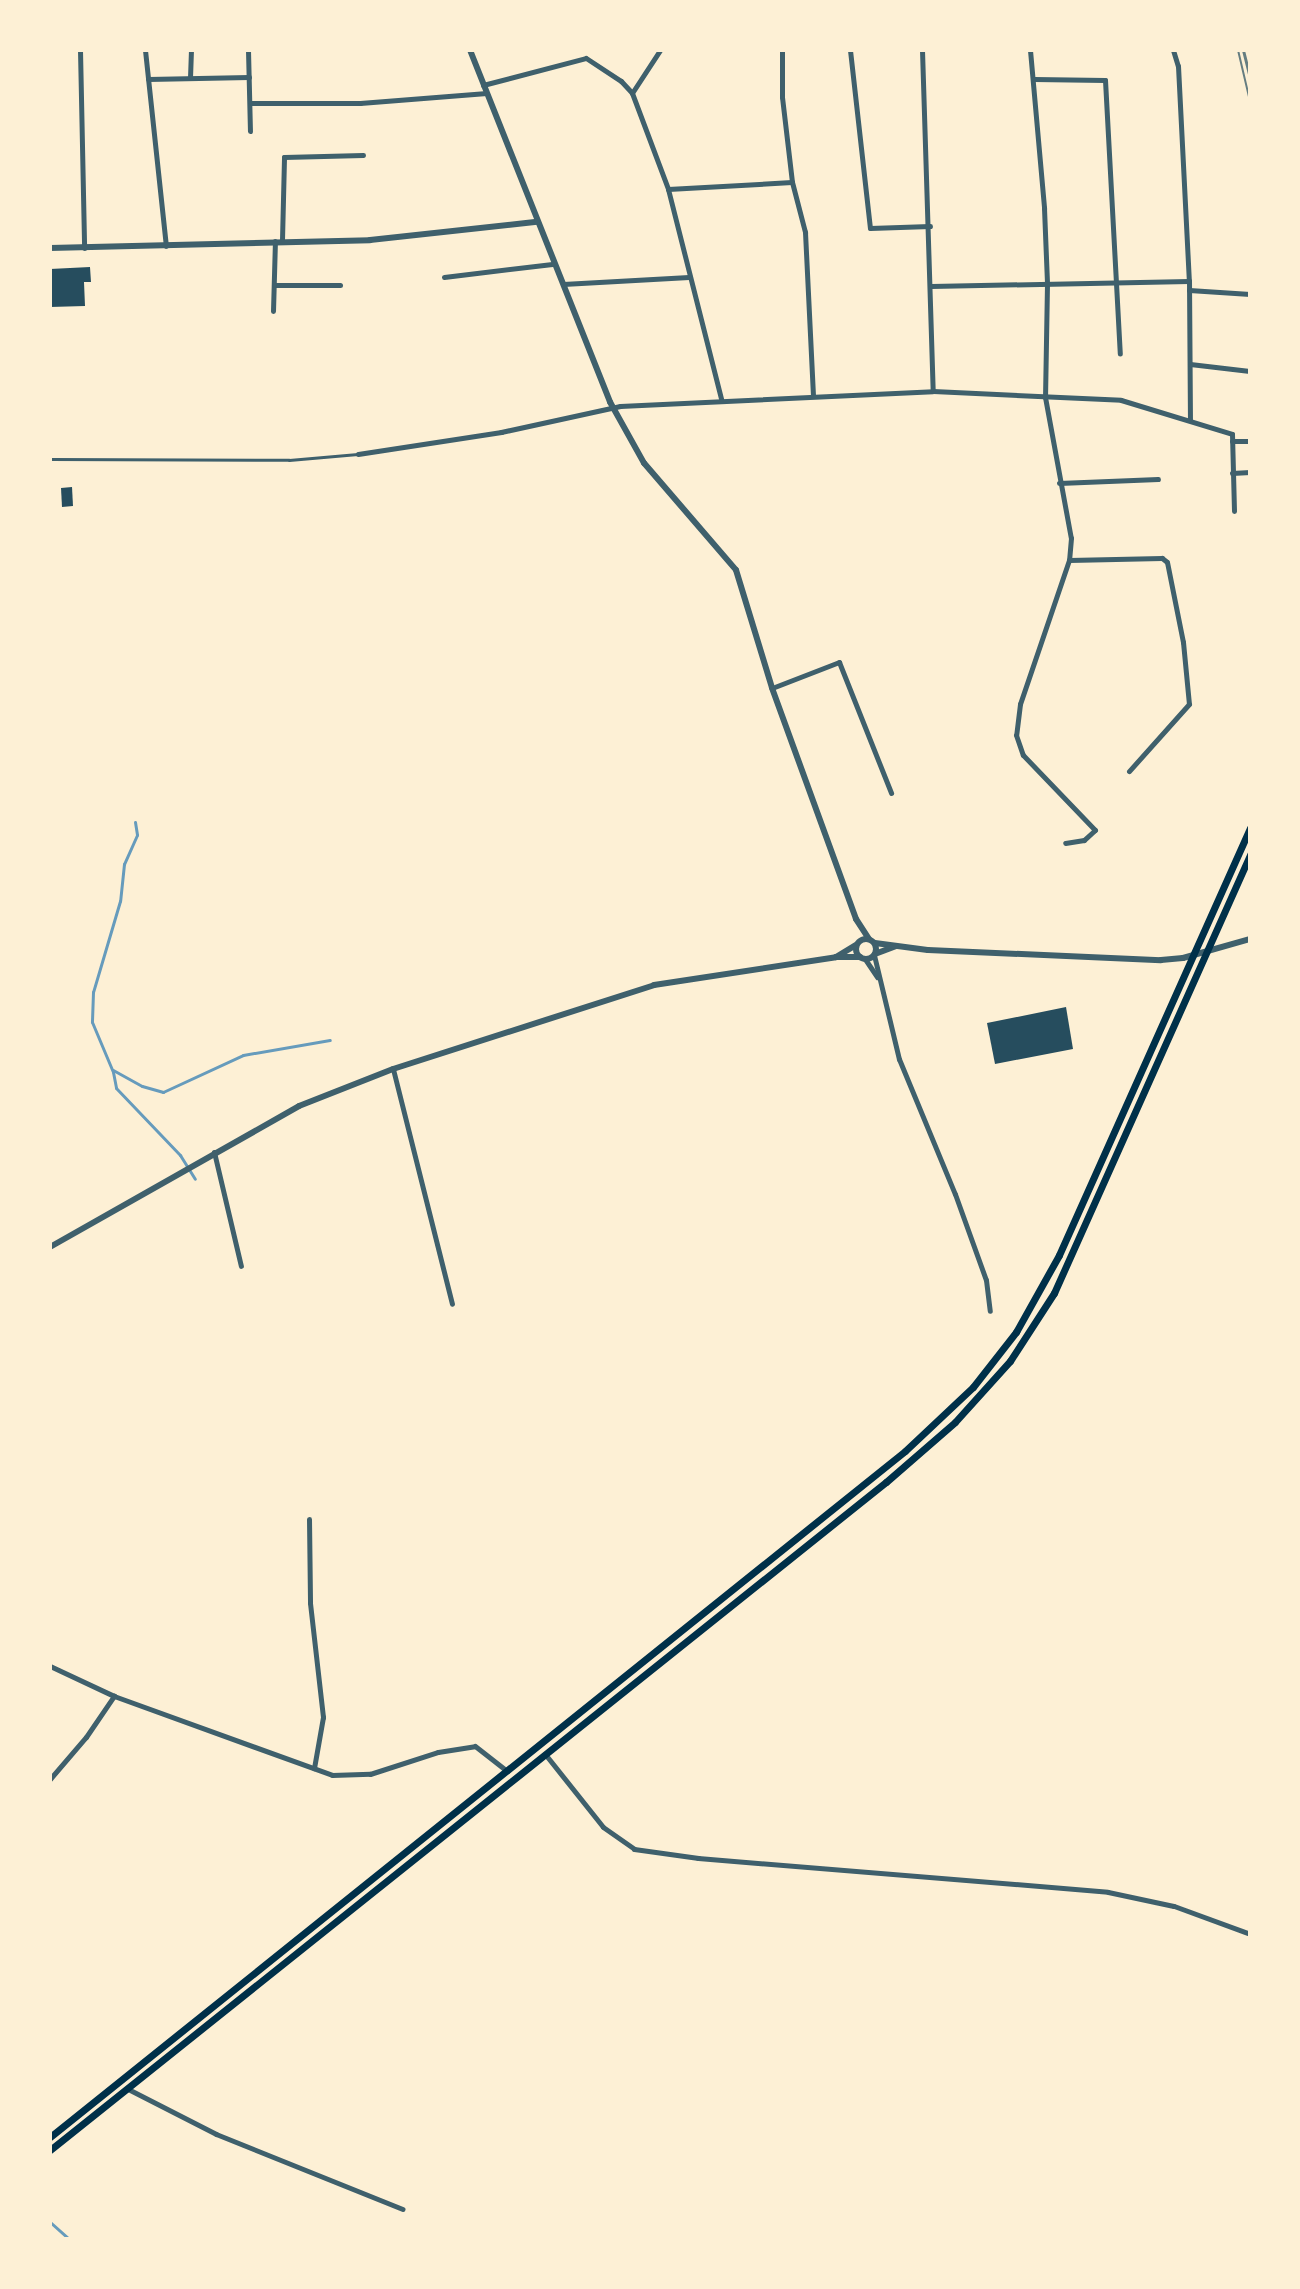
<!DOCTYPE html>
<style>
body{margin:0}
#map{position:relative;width:1300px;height:2289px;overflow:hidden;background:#fdf0d5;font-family:"PT Sans",sans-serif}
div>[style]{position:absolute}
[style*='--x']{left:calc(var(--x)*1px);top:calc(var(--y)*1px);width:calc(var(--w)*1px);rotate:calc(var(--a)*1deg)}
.stream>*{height:3px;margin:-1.5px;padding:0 1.5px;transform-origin:1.5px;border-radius:1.5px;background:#669bbc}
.building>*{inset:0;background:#264d5e}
.pedestrian>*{height:3px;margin:-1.5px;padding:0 1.5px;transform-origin:1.5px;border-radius:1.5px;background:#3f606c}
.minor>*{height:5px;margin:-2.5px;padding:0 2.5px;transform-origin:2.5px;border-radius:2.5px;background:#3f606c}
.tertiary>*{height:6px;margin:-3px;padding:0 3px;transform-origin:3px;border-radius:3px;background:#3f606c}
.tertiary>.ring{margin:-3px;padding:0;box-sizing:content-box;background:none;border:6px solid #3f606c;border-radius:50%}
.primary>*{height:7px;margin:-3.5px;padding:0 3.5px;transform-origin:3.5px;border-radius:3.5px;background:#003049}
.tram>*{height:2px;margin:-1px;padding:0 1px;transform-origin:1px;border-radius:1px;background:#657d81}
.rail>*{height:3px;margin:-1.5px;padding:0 1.5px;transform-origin:1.5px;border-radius:1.5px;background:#657d81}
span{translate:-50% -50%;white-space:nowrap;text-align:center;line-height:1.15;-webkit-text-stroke:7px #fdf0d5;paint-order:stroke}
.frame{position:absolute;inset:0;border:52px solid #fdf0d5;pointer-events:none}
</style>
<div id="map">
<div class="stream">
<div style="--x:135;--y:822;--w:13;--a:81"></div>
<div style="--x:137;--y:835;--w:32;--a:114"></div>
<div style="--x:124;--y:864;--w:37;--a:96"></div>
<div style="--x:120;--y:901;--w:95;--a:106.5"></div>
<div style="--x:93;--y:992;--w:30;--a:92"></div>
<div style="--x:92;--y:1022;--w:54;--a:67.2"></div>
<div style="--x:113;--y:1072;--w:16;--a:79"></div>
<div style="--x:116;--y:1088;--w:93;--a:46.3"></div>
<div style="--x:180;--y:1155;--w:28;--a:58"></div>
<div style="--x:113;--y:1070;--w:33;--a:29"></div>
<div style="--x:142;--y:1086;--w:22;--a:16"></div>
<div style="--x:163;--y:1092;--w:88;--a:-24.8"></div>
<div style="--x:243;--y:1055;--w:88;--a:-9.8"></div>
<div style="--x:50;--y:2222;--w:25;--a:42"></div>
</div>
<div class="building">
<div style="clip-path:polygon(90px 267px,91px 282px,84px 282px,85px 306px,50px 307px,50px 269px)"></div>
<div style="clip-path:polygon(72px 487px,73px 506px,62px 507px,61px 488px)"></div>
<div style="clip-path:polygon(1066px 1007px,1073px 1049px,995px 1064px,987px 1023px)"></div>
</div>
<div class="pedestrian">
<div style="--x:50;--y:459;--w:239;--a:0.2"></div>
<div style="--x:289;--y:460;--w:69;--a:-5"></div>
</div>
<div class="minor">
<div style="--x:80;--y:50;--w:198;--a:88.8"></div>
<div style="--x:145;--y:50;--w:197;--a:83.9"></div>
<div style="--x:248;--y:50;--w:81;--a:88.6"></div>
<div style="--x:782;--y:50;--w:47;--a:90"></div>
<div style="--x:782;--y:97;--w:86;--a:83.3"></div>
<div style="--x:792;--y:182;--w:52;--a:75.4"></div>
<div style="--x:805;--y:232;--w:163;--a:87.2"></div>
<div style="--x:850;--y:50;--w:179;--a:83.6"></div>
<div style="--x:870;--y:228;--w:60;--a:-1.9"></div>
<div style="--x:922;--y:50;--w:341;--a:88.2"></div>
<div style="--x:1030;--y:50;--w:159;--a:84.9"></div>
<div style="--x:1044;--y:208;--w:76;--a:87.7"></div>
<div style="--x:1047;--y:284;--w:113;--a:91"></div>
<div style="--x:1045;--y:397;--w:143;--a:79.6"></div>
<div style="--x:1071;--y:538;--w:22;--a:95"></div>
<div style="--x:1069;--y:560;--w:152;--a:108.8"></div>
<div style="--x:1020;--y:704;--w:31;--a:97"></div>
<div style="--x:1016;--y:735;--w:21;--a:71"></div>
<div style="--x:1023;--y:755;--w:104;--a:46.2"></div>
<div style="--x:1095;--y:830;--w:15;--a:138"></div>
<div style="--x:1084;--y:840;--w:19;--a:171"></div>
<div style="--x:1173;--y:50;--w:17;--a:73"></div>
<div style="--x:1178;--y:66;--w:215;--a:87.1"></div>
<div style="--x:1189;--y:281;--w:139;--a:89.6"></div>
<div style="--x:190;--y:78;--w:28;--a:-88"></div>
<div style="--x:148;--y:79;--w:101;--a:-1.1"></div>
<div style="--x:1034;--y:79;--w:71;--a:0.8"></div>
<div style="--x:1105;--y:80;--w:274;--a:86.9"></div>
<div style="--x:483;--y:85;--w:106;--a:-14.7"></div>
<div style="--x:586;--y:58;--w:42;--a:33.3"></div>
<div style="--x:621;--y:81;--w:16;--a:47"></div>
<div style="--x:632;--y:93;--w:103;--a:69.4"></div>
<div style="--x:668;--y:189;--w:217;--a:75.8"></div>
<div style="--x:632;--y:93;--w:51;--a:-56.9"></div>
<div style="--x:251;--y:103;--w:109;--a:0"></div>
<div style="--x:360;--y:103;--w:127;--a:-4.5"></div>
<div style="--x:668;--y:189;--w:124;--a:-3.2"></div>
<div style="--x:282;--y:240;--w:83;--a:-88.6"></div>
<div style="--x:284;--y:157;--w:79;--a:-1.5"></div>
<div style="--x:444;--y:277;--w:109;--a:-6.9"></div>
<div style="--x:563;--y:284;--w:126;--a:-3.2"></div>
<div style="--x:274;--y:285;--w:66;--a:0"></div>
<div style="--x:931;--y:286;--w:258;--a:-1.1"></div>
<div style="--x:1189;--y:290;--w:61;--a:3.8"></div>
<div style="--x:273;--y:311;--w:70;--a:-88.4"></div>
<div style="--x:1190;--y:364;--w:60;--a:6.7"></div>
<div style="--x:1232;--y:441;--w:18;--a:0"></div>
<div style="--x:358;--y:454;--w:145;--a:-8.7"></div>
<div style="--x:501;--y:432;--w:122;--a:-12.3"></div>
<div style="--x:620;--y:406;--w:313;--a:-2.7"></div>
<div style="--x:933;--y:391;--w:188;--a:2.7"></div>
<div style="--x:1121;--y:400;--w:116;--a:17"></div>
<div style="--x:1232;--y:434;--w:77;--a:88.5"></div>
<div style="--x:1232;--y:473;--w:18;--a:-3"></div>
<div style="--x:1059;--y:483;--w:99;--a:-2.3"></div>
<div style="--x:1069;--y:560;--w:93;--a:-1.2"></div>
<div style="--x:1162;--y:558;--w:6;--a:39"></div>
<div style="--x:1167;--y:562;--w:82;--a:78.7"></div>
<div style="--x:1183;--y:642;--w:62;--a:84.5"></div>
<div style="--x:1189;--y:704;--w:90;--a:131.8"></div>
<div style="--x:772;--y:688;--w:72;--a:-21.2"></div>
<div style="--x:839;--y:662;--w:141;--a:68.3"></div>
<div style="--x:874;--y:955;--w:107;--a:76.5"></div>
<div style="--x:899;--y:1059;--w:146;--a:67.5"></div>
<div style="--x:955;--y:1194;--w:91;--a:70.2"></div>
<div style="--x:986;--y:1280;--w:31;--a:83"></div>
<div style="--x:865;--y:959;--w:22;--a:56"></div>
<div style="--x:393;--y:1069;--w:242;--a:75.9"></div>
<div style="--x:214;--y:1152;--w:117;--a:76.7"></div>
<div style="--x:309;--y:1519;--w:84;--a:89.3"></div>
<div style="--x:310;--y:1603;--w:115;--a:83.5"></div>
<div style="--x:323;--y:1717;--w:52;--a:100"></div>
<div style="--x:50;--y:1666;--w:71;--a:25.1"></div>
<div style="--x:114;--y:1696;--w:232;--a:19.9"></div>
<div style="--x:332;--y:1775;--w:38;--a:-2"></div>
<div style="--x:370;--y:1774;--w:71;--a:-17.9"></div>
<div style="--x:438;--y:1752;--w:37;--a:-9"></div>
<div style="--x:475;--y:1746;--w:41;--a:38"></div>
<div style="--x:545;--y:1754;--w:93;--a:51.5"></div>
<div style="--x:603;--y:1827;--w:38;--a:35"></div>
<div style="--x:634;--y:1849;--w:65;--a:8"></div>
<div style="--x:698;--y:1858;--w:411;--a:4.7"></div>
<div style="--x:1108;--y:1892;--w:67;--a:12"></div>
<div style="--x:1174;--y:1906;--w:81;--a:20.2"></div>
<div style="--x:50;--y:1779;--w:55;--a:-49.4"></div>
<div style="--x:86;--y:1737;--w:50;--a:-55.7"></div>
<div style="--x:128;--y:2089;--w:99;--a:27.1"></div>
<div style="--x:216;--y:2134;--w:201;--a:21.9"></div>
</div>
<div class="tertiary">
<div style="--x:470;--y:50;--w:379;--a:68.3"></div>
<div style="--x:610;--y:402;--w:70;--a:60.9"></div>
<div style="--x:644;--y:463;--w:141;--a:49.3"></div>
<div style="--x:736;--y:570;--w:123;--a:73"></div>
<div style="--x:772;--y:688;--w:246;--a:70"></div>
<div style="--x:856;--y:919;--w:24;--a:57"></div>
<div style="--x:50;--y:248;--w:320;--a:-1.4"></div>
<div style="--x:370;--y:240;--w:168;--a:-6.2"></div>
<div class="ring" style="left:856px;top:939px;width:14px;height:14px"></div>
<div style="--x:875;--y:943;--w:53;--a:7.5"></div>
<div style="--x:928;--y:950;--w:233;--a:2.5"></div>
<div style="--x:1161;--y:960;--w:22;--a:-5"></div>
<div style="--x:1183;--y:958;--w:70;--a:-15.8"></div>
<div style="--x:875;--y:954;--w:22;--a:-21"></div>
<div style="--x:836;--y:957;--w:23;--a:-31"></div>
<div style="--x:50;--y:1247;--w:286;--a:-29.5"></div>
<div style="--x:299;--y:1106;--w:101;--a:-21.5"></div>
<div style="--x:393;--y:1069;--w:274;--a:-17.8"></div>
<div style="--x:654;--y:985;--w:184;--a:-8.7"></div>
<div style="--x:836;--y:957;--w:24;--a:0"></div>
</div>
<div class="primary">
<div style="--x:50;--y:2137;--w:1096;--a:-38.74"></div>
<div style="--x:905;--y:1451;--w:93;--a:-43.3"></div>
<div style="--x:973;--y:1387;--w:70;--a:-52"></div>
<div style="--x:1016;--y:1332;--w:88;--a:-60.8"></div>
<div style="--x:1059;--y:1255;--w:468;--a:-65.9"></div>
<div style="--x:50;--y:2150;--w:1070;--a:-38.63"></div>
<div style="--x:886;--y:1482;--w:91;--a:-41"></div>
<div style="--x:955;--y:1422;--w:82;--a:-48"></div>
<div style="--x:1010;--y:1361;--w:81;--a:-57.1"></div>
<div style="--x:1054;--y:1293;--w:481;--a:-65.9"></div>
</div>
<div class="tram">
<div style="--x:1238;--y:50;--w:52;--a:76.8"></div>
</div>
<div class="rail">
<div style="--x:1243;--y:50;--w:29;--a:76"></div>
</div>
<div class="frame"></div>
</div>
